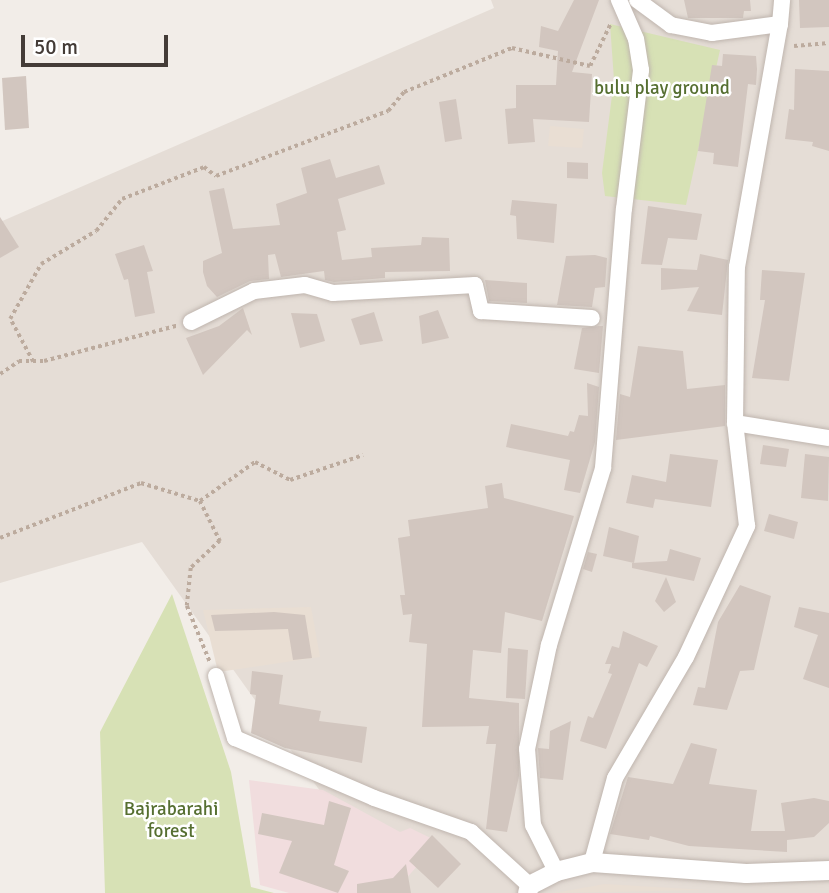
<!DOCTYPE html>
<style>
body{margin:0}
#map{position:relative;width:829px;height:893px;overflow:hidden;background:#f2ede8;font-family:Signika,sans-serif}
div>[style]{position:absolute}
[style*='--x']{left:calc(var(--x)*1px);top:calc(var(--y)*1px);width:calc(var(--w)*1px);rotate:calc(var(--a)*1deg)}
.residential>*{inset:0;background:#e5ddd6}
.education>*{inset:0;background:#e9ded3}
.medical>*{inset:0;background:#f1ddde}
.green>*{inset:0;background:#d7e1b5}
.building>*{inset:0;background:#d2c6bf}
.path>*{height:3.5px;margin-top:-1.75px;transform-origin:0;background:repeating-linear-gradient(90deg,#bcab9e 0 3.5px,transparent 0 7px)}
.roads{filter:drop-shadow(0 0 2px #bfb5ae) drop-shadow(0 0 2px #bfb5ae)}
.minor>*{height:16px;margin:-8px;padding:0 8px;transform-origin:8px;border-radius:8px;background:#fff}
.tertiary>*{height:19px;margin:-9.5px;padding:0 9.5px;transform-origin:9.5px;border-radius:9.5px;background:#fff}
span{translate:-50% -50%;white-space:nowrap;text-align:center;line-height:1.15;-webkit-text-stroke:5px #fff;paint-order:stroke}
.park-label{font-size:19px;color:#566f31}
.scale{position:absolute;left:21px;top:35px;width:147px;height:32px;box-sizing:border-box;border:4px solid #443c37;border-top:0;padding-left:9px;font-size:21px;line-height:24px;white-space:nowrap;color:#443c37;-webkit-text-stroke:5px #fff;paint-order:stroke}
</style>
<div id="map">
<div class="residential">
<div style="clip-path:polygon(491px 0,829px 0,829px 893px,393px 893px,142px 542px,0 583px,0 222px,494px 8px)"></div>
</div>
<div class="education">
<div style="clip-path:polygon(550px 126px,584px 129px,582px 148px,548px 146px)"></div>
<div style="clip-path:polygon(311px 607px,320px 657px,218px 672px,203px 610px)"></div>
<div style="clip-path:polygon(605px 884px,707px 890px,554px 893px)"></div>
</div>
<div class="medical">
<div style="clip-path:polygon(249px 780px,323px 790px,400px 832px,410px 828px,439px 842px,393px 893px,289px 893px,260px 885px)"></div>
</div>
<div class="green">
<div style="clip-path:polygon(610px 24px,720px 50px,686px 205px,605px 196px,602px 173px,614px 80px)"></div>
<div style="clip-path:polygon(172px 594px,231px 772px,251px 887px,274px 893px,105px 893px,100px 732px)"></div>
</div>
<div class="building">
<div style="clip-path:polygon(574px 0,599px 0,572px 72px,592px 74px,589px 122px,533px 119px,535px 142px,508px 144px,505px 109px,516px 108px,516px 85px,556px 85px,558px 51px,539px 47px,541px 26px,558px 31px)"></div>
<div style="clip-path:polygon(684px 0,750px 0,751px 11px,744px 11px,743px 18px,688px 18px)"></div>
<div style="clip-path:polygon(799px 0,829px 0,829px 27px,800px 28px)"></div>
<div style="clip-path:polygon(723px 54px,756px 56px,757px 69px,756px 85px,748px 84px,738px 167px,713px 164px,714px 153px,698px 151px,712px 65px,722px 66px)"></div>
<div style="clip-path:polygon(795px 69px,829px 71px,829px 151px,812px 146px,813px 142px,785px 139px,789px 109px,794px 110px)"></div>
<div style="clip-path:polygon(26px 76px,29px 128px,5px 130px,2px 78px)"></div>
<div style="clip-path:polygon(456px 99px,462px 139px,445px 142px,439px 102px)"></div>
<div style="clip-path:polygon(330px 159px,336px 178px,379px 165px,385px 184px,338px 199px,346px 230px,337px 232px,342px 260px,372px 257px,371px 248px,421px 245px,422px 237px,449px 238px,450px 271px,385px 272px,385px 278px,334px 282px,325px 280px,324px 271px,281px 277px,275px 254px,268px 255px,269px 279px,250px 281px,217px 297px,207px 286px,203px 272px,203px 261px,222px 253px,209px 191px,224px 188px,233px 229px,280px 225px,276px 204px,307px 193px,301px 168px)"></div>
<div style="clip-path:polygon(567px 162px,588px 163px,588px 179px,567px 178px)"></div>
<div style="clip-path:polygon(512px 200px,557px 204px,554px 243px,517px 239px,516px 216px,510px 215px)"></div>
<div style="clip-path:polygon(648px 206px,702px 214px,697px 240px,668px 238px,662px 265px,641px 264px)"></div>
<div style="clip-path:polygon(0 217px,19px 247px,0 258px)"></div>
<div style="clip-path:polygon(144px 245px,153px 271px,147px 272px,155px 313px,135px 317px,128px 279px,124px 280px,115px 254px)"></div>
<div style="clip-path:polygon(700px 254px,728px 260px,722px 315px,687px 311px,699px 287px,661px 290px,661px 268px,697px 270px)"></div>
<div style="clip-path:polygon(595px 255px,607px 258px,605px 287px,595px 288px,592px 307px,557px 305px,566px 256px)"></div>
<div style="clip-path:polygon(762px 270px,805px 273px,789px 381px,752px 378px,765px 300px,760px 300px)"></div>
<div style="clip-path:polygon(485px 280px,527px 283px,527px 303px,489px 301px)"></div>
<div style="clip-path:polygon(243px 308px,252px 335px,247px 330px,203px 375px,186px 338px,219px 326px)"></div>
<div style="clip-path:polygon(438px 310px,449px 338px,422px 344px,419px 316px)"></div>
<div style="clip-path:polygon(374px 312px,383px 341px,360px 345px,351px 319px)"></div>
<div style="clip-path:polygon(291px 313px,317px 314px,325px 341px,300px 348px)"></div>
<div style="clip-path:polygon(599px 326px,603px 326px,599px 373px,574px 369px,582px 328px)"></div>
<div style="clip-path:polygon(638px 346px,683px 351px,687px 389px,725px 385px,725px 426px,616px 440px,620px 394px,630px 397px)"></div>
<div style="clip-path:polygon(587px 383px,599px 387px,595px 442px,580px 493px,564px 490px,570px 460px,506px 447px,511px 424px,568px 436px,570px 431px,574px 432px,579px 415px,588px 416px)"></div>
<div style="clip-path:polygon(763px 445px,789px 449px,786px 467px,760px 464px)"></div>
<div style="clip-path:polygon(670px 454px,718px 460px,711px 507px,655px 499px,653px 508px,626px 503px,632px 475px,666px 482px)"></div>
<div style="clip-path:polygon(805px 454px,829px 457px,828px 501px,801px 498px)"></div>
<div style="clip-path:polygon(502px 483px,504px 498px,574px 516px,542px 621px,505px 612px,501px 653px,473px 650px,469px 698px,519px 703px,519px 776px,507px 832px,486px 829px,496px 744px,486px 744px,489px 726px,422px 727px,427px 644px,409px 642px,412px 614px,403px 615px,400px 595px,405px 595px,398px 538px,410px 536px,408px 520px,488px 508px,485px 486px)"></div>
<div style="clip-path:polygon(769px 514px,798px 522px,794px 539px,764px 531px)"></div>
<div style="clip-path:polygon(609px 527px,639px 536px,634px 563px,603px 556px)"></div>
<div style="clip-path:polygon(670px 549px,701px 558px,694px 581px,632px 568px,632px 563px,667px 561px)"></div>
<div style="clip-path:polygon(588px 552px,597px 554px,592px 572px,583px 569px)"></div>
<div style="clip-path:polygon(666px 577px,676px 602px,664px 612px,655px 601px)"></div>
<div style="clip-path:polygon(740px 585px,771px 596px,754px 670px,740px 671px,727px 710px,693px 705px,698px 687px,705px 688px,718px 622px)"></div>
<div style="clip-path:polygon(799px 607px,829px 613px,829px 688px,803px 679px,818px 635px,794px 627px)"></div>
<div style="clip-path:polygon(274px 612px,305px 615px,312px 658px,293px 660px,288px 629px,215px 631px,211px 615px)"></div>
<div style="clip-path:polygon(623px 631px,658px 646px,647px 667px,639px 663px,606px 749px,580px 741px,588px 716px,593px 718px,612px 674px,608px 673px,611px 664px,605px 664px,612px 646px,619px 648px)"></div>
<div style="clip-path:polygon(508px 648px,528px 650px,525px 699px,506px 698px)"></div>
<div style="clip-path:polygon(252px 671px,283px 675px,279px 704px,321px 711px,319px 721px,367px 727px,362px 763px,285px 748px,251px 733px,256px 695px,250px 694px)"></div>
<div style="clip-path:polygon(571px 721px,563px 780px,540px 778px,538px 748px,549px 749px,550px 731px)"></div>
<div style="clip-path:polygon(691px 743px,717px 749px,709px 784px,757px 790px,751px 831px,785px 831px,781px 803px,814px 798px,829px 801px,829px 823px,814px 837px,787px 840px,787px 852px,689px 846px,650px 836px,649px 840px,610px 834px,628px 777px,673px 784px)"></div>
<div style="clip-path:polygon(329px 801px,351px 808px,334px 865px,349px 871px,338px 893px,279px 873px,292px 841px,258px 834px,262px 813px,324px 825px)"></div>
<div style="clip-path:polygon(432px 835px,461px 864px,438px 888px,409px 861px)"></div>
<div style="clip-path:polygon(406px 864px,411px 893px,357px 893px,357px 884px,393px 878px)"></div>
</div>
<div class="path">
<div style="--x:794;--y:46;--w:35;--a:-5"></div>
<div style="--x:33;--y:362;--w:49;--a:-118.1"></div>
<div style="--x:10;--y:319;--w:63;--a:-60.6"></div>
<div style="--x:41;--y:264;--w:64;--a:-31"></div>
<div style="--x:96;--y:231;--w:41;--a:-50.9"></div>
<div style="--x:122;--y:199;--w:88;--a:-21.3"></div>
<div style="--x:204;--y:167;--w:15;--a:37"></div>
<div style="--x:216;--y:176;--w:184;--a:-20.7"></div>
<div style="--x:388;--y:111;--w:25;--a:-50"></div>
<div style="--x:404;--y:92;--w:117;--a:-22.2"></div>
<div style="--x:512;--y:48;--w:80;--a:13"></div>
<div style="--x:590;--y:66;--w:48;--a:-64"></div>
<div style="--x:0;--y:374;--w:23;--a:-34"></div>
<div style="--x:19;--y:361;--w:25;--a:0"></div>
<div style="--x:44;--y:361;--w:137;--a:-14.9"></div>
<div style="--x:200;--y:501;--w:67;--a:-35.3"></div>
<div style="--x:255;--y:462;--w:39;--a:27"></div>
<div style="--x:290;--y:480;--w:77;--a:-18.9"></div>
<div style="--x:0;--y:538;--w:151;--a:-21.3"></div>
<div style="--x:141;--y:483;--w:62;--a:17"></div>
<div style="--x:200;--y:501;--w:45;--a:63.4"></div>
<div style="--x:220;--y:541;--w:40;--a:137"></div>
<div style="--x:191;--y:568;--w:38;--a:96"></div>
<div style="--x:187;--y:606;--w:61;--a:67.7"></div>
</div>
<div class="roads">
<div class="minor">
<div style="--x:780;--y:24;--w:24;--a:-85"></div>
<div style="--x:191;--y:322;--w:70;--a:-26.2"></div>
<div style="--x:254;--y:291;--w:51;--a:-6.7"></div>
<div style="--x:305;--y:285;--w:29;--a:16"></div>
<div style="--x:333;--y:293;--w:142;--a:-3.2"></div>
<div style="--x:475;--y:285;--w:27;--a:77"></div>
<div style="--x:481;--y:311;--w:111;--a:3.6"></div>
<div style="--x:735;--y:423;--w:95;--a:9.1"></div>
<div style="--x:216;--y:676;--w:65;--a:73"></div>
<div style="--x:235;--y:738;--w:151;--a:23.3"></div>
<div style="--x:374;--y:798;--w:103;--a:19.3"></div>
<div style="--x:471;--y:832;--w:79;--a:42.4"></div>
<div style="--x:592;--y:862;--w:87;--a:-74.7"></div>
<div style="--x:615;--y:778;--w:140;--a:-59.6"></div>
<div style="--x:686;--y:657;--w:145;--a:-65"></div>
<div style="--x:747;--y:526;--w:104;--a:-96.6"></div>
<div style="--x:735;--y:423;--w:156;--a:-89.3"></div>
<div style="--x:737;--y:267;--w:247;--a:-80"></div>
<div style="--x:780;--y:24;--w:69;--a:172.5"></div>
<div style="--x:712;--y:33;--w:42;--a:-169"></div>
<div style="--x:671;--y:25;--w:42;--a:-143.7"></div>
<div style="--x:556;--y:871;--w:51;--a:-116.6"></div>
<div style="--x:533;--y:825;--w:76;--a:-94.5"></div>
<div style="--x:527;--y:749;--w:106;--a:-78.1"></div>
<div style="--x:549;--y:645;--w:185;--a:-73"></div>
<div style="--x:603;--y:468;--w:260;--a:-85.4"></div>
<div style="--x:624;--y:209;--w:140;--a:-83"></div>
<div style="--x:641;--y:70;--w:31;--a:-99"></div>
<div style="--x:636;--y:39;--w:43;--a:-113.6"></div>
</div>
<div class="tertiary">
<div style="--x:527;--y:893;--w:8;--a:-76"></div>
<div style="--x:529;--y:885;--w:30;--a:-27"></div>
<div style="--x:556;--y:871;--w:37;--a:-14"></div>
<div style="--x:592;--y:862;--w:154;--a:4.1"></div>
<div style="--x:746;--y:873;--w:83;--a:-2.1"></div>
</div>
</div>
<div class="park-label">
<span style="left:662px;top:89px">bulu play ground</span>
<span style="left:171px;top:821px">Bajrabarahi<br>forest</span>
</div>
<div class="scale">50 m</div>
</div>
